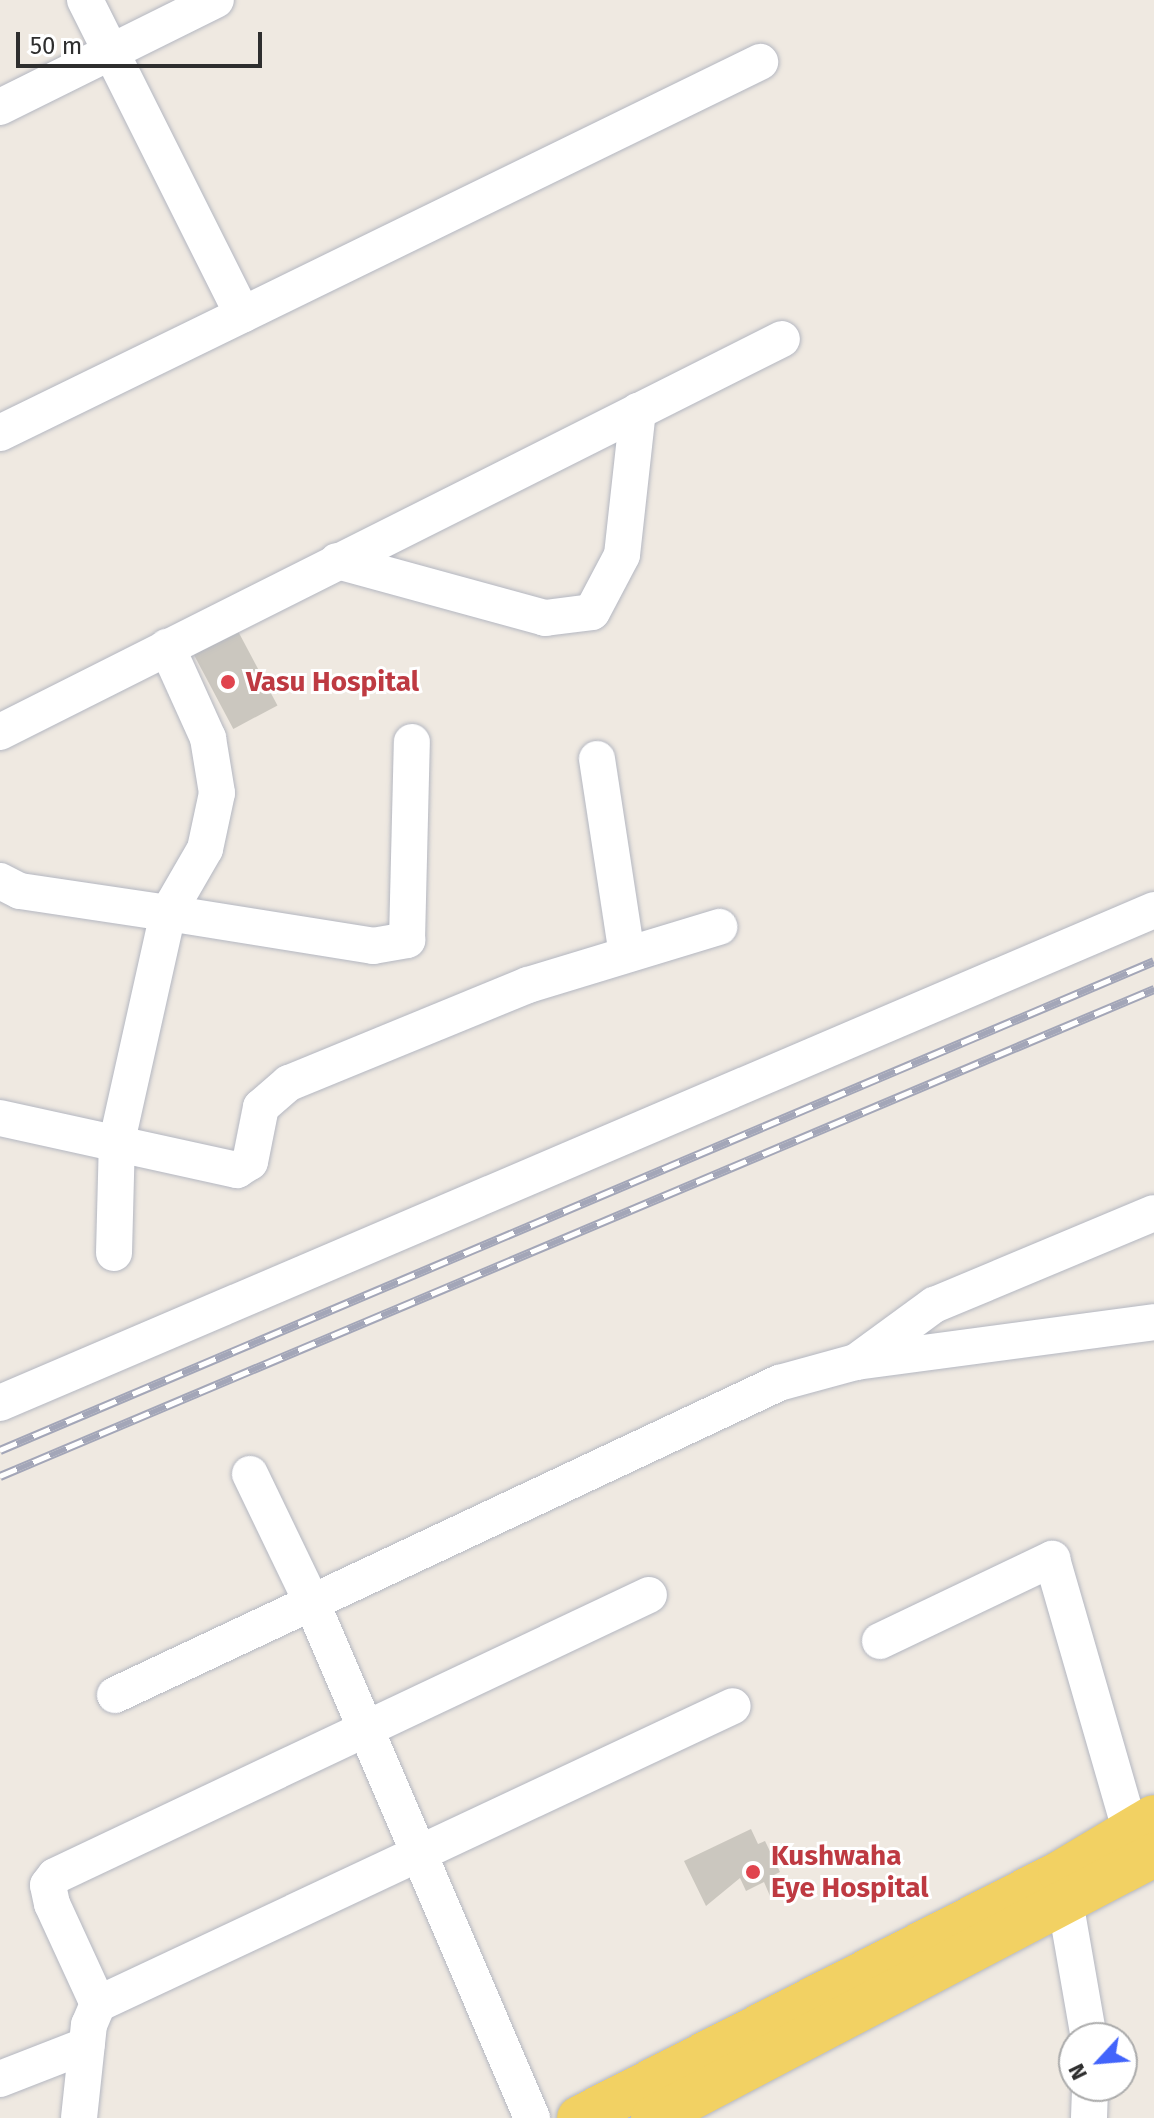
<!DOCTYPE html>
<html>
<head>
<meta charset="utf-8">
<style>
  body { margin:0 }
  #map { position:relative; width:1154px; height:2118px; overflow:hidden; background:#efe9e1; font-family:"Fira Sans",sans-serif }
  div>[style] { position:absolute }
  .building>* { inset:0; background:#cbc7bf; transform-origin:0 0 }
  .roads { filter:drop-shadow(0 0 2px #b4b7c1) drop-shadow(0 0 2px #b4b7c1) }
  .minor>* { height:36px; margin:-18px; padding:0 18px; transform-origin:18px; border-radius:18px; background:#fff }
  .major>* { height:44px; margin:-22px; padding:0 22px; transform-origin:22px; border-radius:22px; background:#f2d163 }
  .rail>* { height:9px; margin-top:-4.5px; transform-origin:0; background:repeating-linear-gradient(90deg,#fff 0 18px,#a3a6b8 0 36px); box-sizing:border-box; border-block:2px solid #a3a6b8 }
  .dots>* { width:22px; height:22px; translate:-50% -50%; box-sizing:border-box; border:4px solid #fff; border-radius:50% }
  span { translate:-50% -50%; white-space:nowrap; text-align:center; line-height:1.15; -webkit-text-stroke:6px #fff; paint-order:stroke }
  .health-label { font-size:28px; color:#be3a42; font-weight:700 }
  .left { translate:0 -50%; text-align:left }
  .north { position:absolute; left:1058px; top:2022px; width:80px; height:80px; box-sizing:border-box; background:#fff; border:2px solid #ababab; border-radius:50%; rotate:244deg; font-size:22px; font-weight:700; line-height:32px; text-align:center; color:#2e2e2e }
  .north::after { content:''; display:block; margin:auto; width:28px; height:36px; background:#4264fb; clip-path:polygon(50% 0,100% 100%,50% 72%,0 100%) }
  .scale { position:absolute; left:16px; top:32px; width:246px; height:36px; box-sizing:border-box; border:4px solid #2e2e2e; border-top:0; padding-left:10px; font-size:24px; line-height:28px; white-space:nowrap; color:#2e2e2e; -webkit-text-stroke:6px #fff; paint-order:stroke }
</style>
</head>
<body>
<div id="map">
  <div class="building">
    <i style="left:231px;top:618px;width:99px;height:50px;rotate:62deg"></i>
    <i style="clip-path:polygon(751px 1829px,758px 1844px,765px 1841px,780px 1872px,770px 1877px,777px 1893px,770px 1896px,764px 1882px,746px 1891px,740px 1878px,706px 1906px,684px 1861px)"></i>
  </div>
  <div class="roads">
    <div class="minor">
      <i style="left:85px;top:0;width:352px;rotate:63.4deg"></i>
      <i style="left:0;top:107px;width:241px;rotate:-26.4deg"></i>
      <i style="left:0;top:433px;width:846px;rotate:-26.02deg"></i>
      <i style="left:337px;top:561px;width:216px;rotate:15.3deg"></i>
      <i style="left:545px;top:618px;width:47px;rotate:-7.3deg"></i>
      <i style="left:592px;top:612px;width:64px;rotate:-62.2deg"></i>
      <i style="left:622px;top:555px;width:145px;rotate:-83.7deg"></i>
      <i style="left:0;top:732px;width:875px;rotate:-26.68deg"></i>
      <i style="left:597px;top:759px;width:197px;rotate:81.3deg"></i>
      <i style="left:0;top:881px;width:22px;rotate:27deg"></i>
      <i style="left:20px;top:891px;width:150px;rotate:8.5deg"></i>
      <i style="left:168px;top:913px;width:74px;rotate:-60deg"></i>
      <i style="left:205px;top:849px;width:57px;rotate:-77.9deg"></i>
      <i style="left:217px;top:793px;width:56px;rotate:-99.3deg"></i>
      <i style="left:208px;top:738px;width:100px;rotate:-114.3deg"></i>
      <i style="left:0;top:1118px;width:243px;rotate:12.4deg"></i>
      <i style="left:237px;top:1170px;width:15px;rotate:-32deg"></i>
      <i style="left:250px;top:1162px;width:56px;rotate:-78.7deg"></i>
      <i style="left:261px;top:1107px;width:37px;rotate:-41deg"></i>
      <i style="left:289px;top:1083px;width:258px;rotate:-22.3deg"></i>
      <i style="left:528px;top:985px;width:200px;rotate:-16.9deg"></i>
      <i style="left:114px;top:1253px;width:112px;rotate:-88.5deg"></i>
      <i style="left:117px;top:1141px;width:234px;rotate:-77.4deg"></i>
      <i style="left:168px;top:913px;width:208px;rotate:9.1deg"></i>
      <i style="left:373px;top:946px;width:35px;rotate:-10deg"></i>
      <i style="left:407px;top:940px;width:198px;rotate:-88.6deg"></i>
      <i style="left:856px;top:1362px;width:97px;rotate:-36.2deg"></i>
      <i style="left:934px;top:1305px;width:238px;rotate:-22.7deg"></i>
      <i style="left:0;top:1403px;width:1255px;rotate:-23.13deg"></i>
      <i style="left:250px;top:1474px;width:141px;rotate:64.3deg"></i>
      <i style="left:311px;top:1601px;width:562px;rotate:66.85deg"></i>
      <i style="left:880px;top:1641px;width:191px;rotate:-25.5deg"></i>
      <i style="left:1052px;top:1559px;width:310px;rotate:73.9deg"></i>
      <i style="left:115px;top:1695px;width:734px;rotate:-25.17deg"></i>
      <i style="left:779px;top:1383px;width:80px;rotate:-15.3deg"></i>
      <i style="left:856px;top:1362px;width:301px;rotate:-7.6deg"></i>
      <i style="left:1061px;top:1878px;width:162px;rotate:80.1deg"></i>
      <i style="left:98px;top:2004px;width:110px;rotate:-114.7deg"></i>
      <i style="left:52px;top:1904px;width:19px;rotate:-102deg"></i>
      <i style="left:48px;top:1885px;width:11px;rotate:-52deg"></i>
      <i style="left:55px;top:1876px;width:657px;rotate:-25.32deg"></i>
      <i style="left:0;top:2079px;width:93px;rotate:-21.3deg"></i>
      <i style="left:79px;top:2118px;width:94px;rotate:-83.9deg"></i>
      <i style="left:89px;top:2025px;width:23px;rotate:-67deg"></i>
      <i style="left:98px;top:2004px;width:701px;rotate:-25.14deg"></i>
      <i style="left:1089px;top:2118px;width:32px;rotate:-88deg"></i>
    </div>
    <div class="major">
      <i style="left:579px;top:2118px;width:540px;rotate:-26.99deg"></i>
      <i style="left:1060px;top:1873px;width:109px;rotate:-30.8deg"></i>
      <i style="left:653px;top:2118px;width:566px;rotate:-27.7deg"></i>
    </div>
  </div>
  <div class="rail">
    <i style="left:0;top:1450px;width:1253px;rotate:-22.96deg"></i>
    <i style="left:0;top:1476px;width:1253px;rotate:-22.88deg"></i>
  </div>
  <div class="dots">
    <i style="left:228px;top:682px;background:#e0444e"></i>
    <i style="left:753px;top:1872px;background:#e0444e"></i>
  </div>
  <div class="health-label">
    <span class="left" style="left:246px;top:682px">Vasu Hospital</span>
    <span class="left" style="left:771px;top:1872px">Kushwaha<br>Eye Hospital</span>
  </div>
  <div class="north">N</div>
  <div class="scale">50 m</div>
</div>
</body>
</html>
